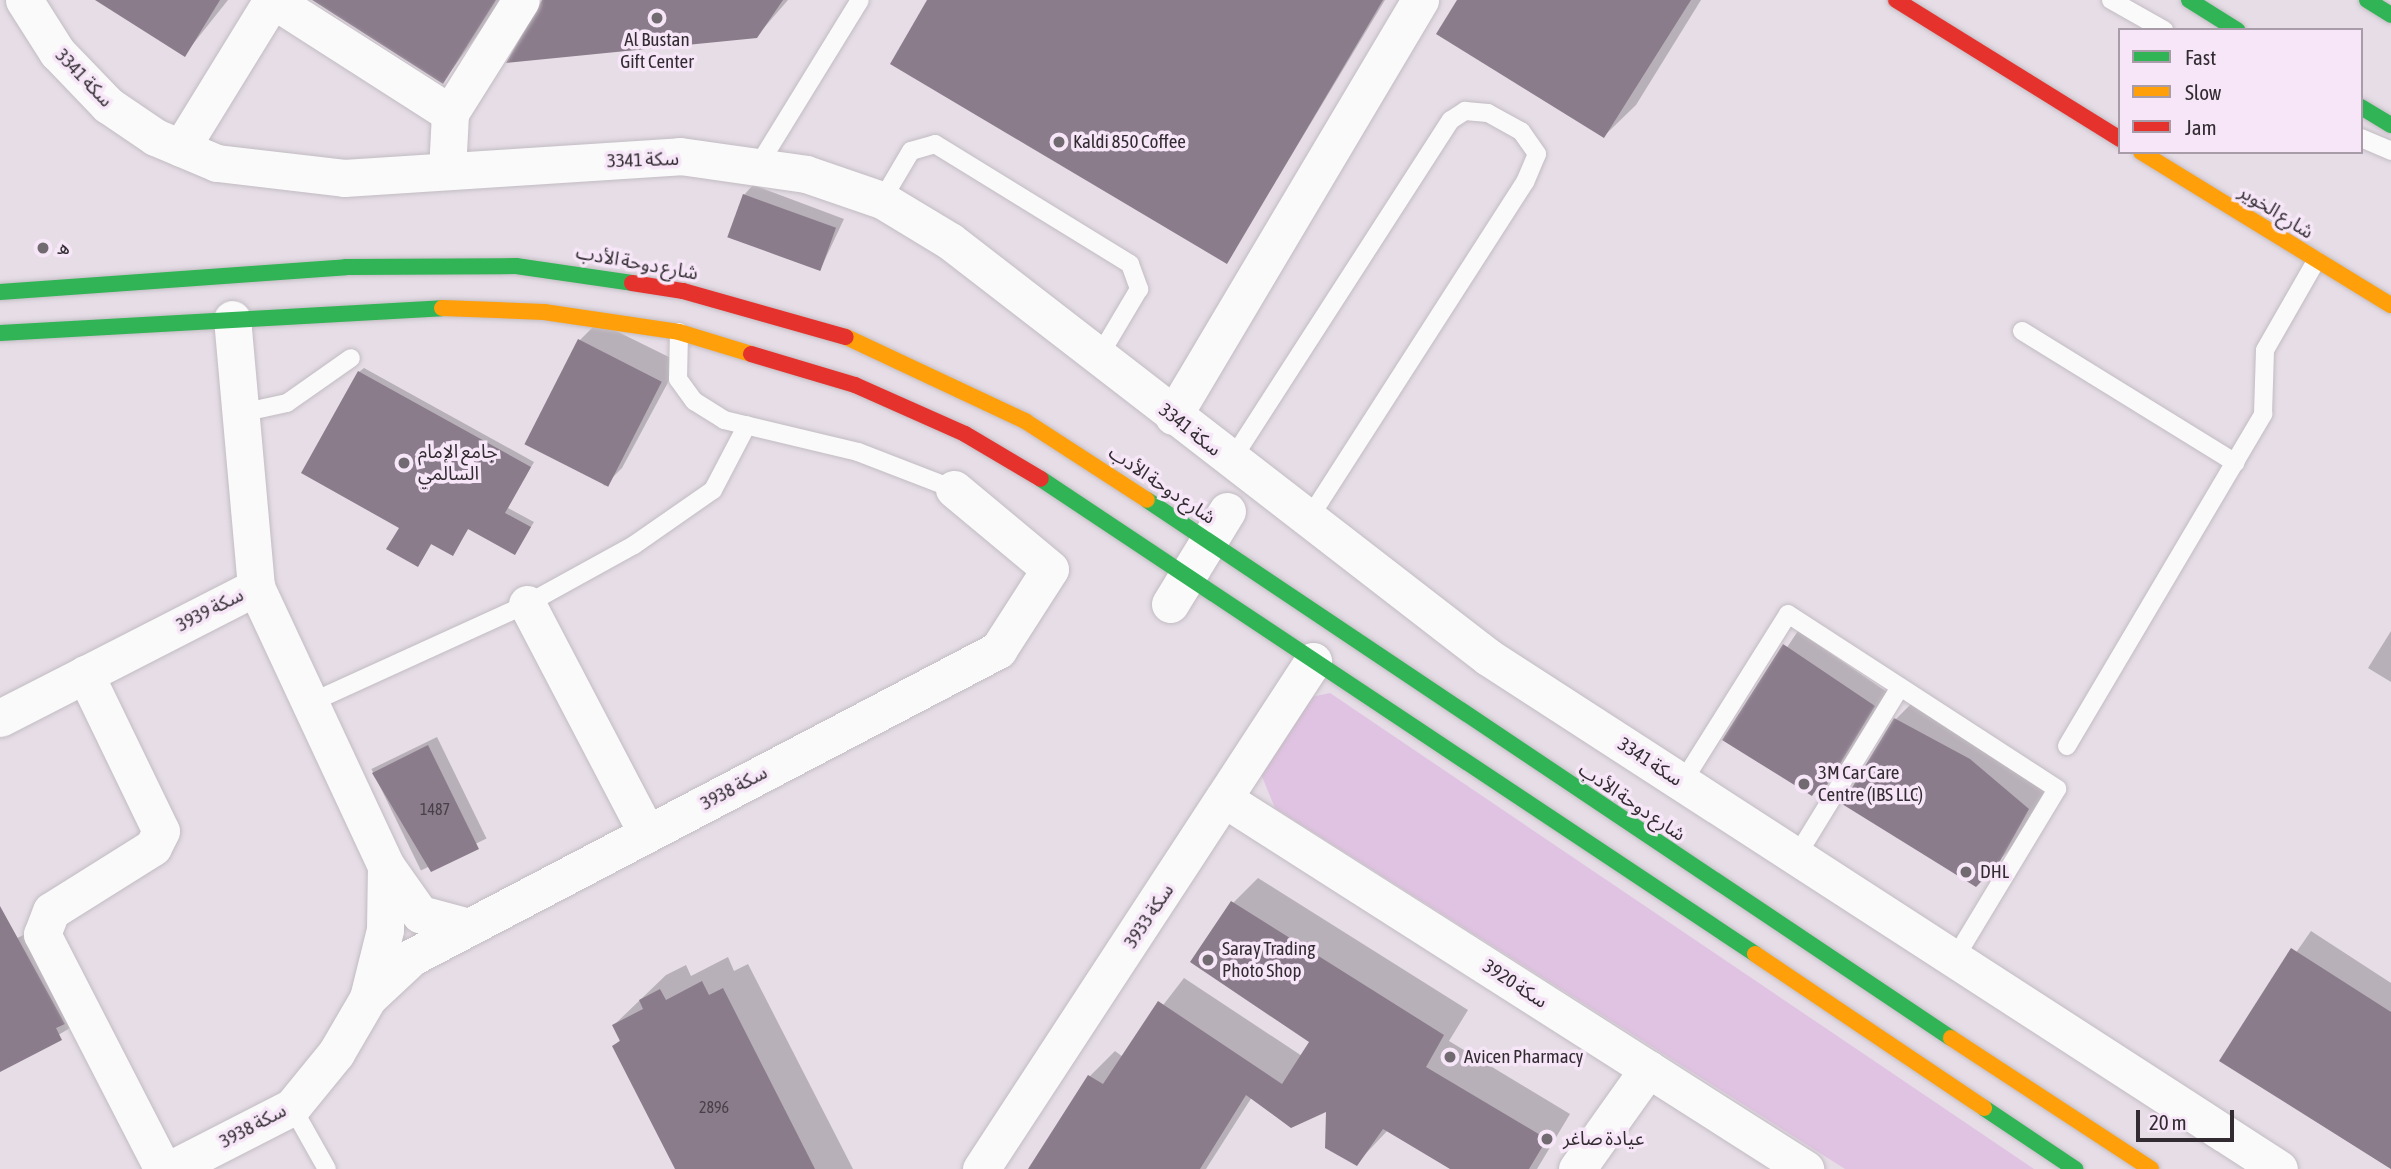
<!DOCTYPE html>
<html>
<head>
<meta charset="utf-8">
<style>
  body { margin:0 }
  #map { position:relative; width:2391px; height:1169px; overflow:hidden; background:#e6dde6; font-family:"Asap Condensed","Noto Sans Arabic",sans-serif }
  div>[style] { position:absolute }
  .green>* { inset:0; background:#e0c3e2 }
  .shadow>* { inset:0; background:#0003; transform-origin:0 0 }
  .building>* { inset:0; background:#8b7c8c; transform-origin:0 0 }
  .roads { filter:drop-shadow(0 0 2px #c2bcc2) drop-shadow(0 0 2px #c2bcc2) }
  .lane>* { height:18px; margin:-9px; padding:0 9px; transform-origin:9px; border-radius:9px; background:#fbfafb }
  .street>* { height:37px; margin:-18.5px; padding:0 18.5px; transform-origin:18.5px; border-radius:18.5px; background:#fbfafb }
  .fast>* { height:16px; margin:-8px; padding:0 8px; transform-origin:8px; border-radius:8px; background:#30b455 }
  .slow>* { height:16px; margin:-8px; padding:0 8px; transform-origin:8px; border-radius:8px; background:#ff9f0a }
  .jam>* { height:16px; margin:-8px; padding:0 8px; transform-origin:8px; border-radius:8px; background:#e5322d }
  .dots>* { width:19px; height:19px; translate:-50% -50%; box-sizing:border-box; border:4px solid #f6e6f7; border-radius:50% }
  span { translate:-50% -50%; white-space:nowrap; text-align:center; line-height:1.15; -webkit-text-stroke:7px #f6e6f7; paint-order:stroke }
  .number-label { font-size:16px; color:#484048 }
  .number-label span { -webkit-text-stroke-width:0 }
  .poi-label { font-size:19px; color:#322c32 }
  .left { translate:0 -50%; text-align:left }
  .street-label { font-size:19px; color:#322c32 }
  .legend { position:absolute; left:2118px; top:28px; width:245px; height:126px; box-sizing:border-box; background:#f6e6f7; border:2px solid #a89ca8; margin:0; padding:9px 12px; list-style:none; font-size:21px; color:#322c32 }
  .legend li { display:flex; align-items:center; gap:14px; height:35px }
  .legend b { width:35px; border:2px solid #a89ca8 }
  .scale { position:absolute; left:2136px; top:1110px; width:98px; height:32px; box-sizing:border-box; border:4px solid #322c32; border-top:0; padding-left:9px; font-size:21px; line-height:24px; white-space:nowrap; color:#322c32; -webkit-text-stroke:5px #f6e6f7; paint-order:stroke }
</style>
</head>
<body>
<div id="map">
  <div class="green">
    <i style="clip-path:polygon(1330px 693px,2034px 1169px,1845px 1169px,1275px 808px,1261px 774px,1311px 697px)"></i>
  </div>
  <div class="shadow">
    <i style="clip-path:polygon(115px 0,228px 0,185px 54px)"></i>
    <i style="clip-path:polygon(315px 0,503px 0,443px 82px)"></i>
    <i style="clip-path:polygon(543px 0,788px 0,756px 37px)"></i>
    <i style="clip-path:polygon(930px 0,1385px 0,1227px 262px)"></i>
    <i style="clip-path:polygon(1459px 0,1701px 0,1636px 105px,1604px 136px)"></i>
    <i style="clip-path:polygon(753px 185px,844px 219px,820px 270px,744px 195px)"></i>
    <i style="clip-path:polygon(598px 322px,679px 362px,622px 468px,604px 486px,580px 340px)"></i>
    <i style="clip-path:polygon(364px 368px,534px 462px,508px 508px,534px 522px,515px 553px,469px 528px,452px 554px,432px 543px,422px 560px,401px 527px,359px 372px)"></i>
    <i style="clip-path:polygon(1798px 631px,1887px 692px,1836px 776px,1812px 794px,1725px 740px)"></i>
    <i style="clip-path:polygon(2391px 631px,2391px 682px,2368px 668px)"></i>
    <i style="clip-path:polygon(1914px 701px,2046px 790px,2016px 843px,1994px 866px,1896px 719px)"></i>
    <i style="left:437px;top:737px;width:113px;height:73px;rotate:64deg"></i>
    <i style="clip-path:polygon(1258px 878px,1468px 1010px,1449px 1041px,1570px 1114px,1537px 1169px,1453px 1169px,1388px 1130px,1356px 1164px,1327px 1109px,1252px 1097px,1206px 1169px,1030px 1169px,1090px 1076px,1115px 1051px,1123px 1057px,1184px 978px,1302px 1056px,1311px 1041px,1233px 903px)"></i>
    <i style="clip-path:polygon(2311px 931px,2391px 983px,2391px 1169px,2221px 1061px)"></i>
    <i style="clip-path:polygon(30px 932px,75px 1025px,0 1070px,0 946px)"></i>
    <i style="clip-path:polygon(728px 957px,734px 971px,748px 964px,853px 1169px,677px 1169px,614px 1046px,621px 1039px,614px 1025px,666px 975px,686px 965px,691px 976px)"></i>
  </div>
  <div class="building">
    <i style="clip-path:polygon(95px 0,220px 0,185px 57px)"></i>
    <i style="clip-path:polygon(312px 0,496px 0,443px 84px)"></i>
    <i style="clip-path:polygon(542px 0,783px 0,757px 38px,506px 63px)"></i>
    <i style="clip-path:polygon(927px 0,1383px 0,1227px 264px,890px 64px)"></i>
    <i style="clip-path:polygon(1457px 0,1691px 0,1604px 138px,1436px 34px)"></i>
    <i style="left:743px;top:194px;width:99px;height:46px;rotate:20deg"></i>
    <i style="left:578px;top:339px;width:94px;height:118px;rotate:27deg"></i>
    <i style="clip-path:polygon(358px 371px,531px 467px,505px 513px,531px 527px,515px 555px,468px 529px,453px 556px,431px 544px,418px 567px,386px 549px,399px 528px,301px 473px)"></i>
    <i style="clip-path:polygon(1783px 644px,1875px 706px,1823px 792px,1817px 788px,1812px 796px,1722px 740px)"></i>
    <i style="clip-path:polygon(1894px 718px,1970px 759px,2029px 809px,1999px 863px,1976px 887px,1842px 804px)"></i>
    <i style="clip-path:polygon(428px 745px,479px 849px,431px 872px,372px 773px)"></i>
    <i style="clip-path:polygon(1231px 901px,1444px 1035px,1426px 1067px,1547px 1139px,1529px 1169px,1450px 1169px,1383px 1129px,1357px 1166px,1325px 1148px,1326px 1112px,1291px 1128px,1246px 1095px,1200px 1169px,1028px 1169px,1088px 1075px,1103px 1084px,1158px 1001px,1282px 1084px,1309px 1042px,1190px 962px)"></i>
    <i style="clip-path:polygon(0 906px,65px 1024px,56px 1028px,62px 1040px,0 1072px)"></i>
    <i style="clip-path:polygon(2291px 948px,2391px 1012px,2391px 1169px,2219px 1061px)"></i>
    <i style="clip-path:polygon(702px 981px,709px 995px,723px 988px,815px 1169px,675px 1169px,612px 1046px,620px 1041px,612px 1025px,643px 1009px,639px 1000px,660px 989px,666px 1000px)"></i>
  </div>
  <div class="roads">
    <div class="lane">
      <i style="left:2111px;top:0;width:61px;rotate:29.5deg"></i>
      <i style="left:2361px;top:138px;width:33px;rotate:23deg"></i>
      <i style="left:756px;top:169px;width:198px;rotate:-58.4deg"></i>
      <i style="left:882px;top:200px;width:57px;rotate:-59.4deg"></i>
      <i style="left:911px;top:151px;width:25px;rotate:-16deg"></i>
      <i style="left:935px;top:144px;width:229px;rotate:31.6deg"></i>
      <i style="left:1130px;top:264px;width:27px;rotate:70deg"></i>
      <i style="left:1139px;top:289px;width:80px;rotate:120.7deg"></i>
      <i style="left:2022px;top:331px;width:251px;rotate:31.7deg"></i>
      <i style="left:679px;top:332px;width:47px;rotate:91.2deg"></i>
      <i style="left:678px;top:379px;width:27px;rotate:54deg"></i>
      <i style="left:694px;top:401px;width:36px;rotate:32deg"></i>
      <i style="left:724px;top:420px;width:138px;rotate:13.4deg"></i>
      <i style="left:858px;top:452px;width:103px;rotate:21.1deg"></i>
      <i style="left:241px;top:413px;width:47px;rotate:-12.3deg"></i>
      <i style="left:287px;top:403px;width:78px;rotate:-35.1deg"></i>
      <i style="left:1231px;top:461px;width:406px;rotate:-57.2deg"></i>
      <i style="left:1451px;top:120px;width:17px;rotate:-33deg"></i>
      <i style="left:1465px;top:111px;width:23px;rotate:5deg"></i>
      <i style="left:1488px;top:113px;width:38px;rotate:29deg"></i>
      <i style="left:1521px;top:131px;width:28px;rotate:55deg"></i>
      <i style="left:1537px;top:154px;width:30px;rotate:113deg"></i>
      <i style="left:1525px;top:182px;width:403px;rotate:122.7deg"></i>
      <i style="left:310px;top:703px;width:239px;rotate:-24.5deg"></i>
      <i style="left:527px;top:604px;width:122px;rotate:-28.9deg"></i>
      <i style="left:634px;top:545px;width:96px;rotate:-34.8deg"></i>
      <i style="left:713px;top:490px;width:73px;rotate:-62.4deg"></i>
      <i style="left:2067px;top:746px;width:386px;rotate:-59.4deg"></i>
      <i style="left:2263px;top:414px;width:64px;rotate:-88.2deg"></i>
      <i style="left:2265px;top:350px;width:103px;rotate:-60.2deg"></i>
      <i style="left:1682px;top:783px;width:199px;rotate:-57.9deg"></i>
      <i style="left:1788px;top:614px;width:321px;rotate:33deg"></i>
      <i style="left:2057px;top:789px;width:200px;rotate:121.1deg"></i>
      <i style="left:1796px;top:857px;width:199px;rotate:-58.5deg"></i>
      <i style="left:292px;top:1107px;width:71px;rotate:60.6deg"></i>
    </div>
    <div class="street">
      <i style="left:24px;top:0;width:62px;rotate:57.6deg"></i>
      <i style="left:57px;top:52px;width:74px;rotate:46.1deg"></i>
      <i style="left:108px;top:105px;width:57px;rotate:34.2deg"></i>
      <i style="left:155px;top:137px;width:67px;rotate:22.8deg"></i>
      <i style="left:217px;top:163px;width:128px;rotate:6.7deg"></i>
      <i style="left:344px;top:178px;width:337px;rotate:-3.7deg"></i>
      <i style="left:680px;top:156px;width:127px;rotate:8.1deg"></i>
      <i style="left:806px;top:174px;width:80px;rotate:18.9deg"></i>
      <i style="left:882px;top:200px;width:79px;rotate:31.1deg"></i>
      <i style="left:950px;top:241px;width:680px;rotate:37.71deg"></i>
      <i style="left:1488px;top:657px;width:942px;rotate:32.91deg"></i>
      <i style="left:273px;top:0;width:210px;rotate:32.6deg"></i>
      <i style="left:181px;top:148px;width:174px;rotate:-58.4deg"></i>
      <i style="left:447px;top:171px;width:58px;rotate:-87deg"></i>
      <i style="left:450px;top:113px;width:133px;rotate:-57.9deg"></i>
      <i style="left:1173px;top:416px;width:484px;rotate:-59.3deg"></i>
      <i style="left:527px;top:604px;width:259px;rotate:62.4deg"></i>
      <i style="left:1170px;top:604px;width:109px;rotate:-58.5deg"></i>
      <i style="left:85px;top:674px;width:174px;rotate:64.2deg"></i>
      <i style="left:161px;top:831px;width:18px;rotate:117deg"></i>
      <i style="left:153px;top:847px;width:120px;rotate:147.9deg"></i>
      <i style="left:51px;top:911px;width:25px;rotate:111deg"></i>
      <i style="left:42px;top:934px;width:264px;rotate:62.8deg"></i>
      <i style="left:0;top:718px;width:288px;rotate:-27.1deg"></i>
      <i style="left:1226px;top:800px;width:687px;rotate:32.51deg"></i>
      <i style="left:386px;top:866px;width:59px;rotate:54.7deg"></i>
      <i style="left:420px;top:914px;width:51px;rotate:14.9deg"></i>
      <i style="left:368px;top:998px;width:60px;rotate:-43deg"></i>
      <i style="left:412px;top:957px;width:662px;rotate:-27.65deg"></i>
      <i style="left:998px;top:650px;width:96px;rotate:-57.3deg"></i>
      <i style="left:1050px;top:569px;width:125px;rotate:-140.2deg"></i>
      <i style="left:171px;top:1169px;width:136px;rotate:-27.1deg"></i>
      <i style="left:292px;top:1107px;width:70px;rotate:-50.8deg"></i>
      <i style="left:336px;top:1053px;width:64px;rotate:-59.8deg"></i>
      <i style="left:368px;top:998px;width:70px;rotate:-76deg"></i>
      <i style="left:385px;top:930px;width:64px;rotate:-89.1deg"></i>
      <i style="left:386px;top:866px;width:308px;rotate:-115deg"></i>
      <i style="left:256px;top:587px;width:269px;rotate:-95.1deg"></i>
      <i style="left:981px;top:1169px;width:607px;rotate:-56.83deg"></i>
      <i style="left:1577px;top:1169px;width:123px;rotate:-54.6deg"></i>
    </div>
    <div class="fast">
      <i style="left:2189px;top:0;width:57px;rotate:32deg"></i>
      <i style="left:2367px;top:0;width:28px;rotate:32deg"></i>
      <i style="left:2361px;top:107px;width:35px;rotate:31deg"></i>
      <i style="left:0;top:292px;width:347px;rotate:-4.1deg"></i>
      <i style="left:346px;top:267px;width:170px;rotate:-0.3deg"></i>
      <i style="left:516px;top:266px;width:117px;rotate:8.3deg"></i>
      <i style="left:0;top:333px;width:443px;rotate:-3.2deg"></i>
      <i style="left:1041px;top:479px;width:858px;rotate:33.63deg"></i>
      <i style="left:1147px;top:500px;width:967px;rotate:33.79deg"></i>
      <i style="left:1984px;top:1108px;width:110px;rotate:33.8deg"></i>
    </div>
    <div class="slow">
      <i style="left:2141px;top:152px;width:293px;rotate:31.5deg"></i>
      <i style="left:442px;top:308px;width:102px;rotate:2.2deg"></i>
      <i style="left:544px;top:312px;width:136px;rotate:8.4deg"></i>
      <i style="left:679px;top:332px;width:75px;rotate:17deg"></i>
      <i style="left:846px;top:337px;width:198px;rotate:25.1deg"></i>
      <i style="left:1025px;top:421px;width:145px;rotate:32.9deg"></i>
      <i style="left:1755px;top:954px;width:276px;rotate:33.9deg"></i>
      <i style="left:1951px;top:1038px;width:239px;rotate:33.2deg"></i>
    </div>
    <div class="jam">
      <i style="left:1896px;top:0;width:264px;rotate:31.8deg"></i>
      <i style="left:632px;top:283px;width:52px;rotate:8.9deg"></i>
      <i style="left:683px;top:291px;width:169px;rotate:15.8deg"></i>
      <i style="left:751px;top:354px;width:109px;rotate:16.6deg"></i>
      <i style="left:855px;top:385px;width:120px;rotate:24deg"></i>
      <i style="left:965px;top:434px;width:88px;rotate:30.6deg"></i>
    </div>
  </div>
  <div class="dots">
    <i style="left:657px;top:18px;background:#716a71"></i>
    <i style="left:1059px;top:142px;background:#716a71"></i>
    <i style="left:43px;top:248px;background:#716a71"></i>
    <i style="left:404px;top:463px;background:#716a71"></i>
    <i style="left:1804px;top:784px;background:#716a71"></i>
    <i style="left:1966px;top:872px;background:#716a71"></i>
    <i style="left:1208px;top:960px;background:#716a71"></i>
    <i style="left:1450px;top:1057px;background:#716a71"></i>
    <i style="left:1547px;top:1139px;background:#716a71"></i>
  </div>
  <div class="number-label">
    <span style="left:435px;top:809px">1487</span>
    <span style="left:714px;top:1107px">2896</span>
  </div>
  <div class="poi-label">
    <span style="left:657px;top:51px">Al Bustan<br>Gift Center</span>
    <span class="left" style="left:1073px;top:142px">Kaldi 850 Coffee</span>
    <span class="left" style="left:57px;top:248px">ه</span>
    <span class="left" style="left:418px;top:463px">جامع الإمام<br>السالمي</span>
    <span class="left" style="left:1818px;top:784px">3M Car Care<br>Centre (IBS LLC)</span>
    <span class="left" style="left:1980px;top:872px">DHL</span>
    <span class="left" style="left:1222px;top:960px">Saray Trading<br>Photo Shop</span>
    <span class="left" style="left:1464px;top:1057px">Avicen Pharmacy</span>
    <span class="left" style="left:1563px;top:1139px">عيادة صاغر</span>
  </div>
  <div class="street-label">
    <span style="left:84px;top:78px;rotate:46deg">سكة 3341</span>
    <span style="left:643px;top:160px;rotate:-2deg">سكة 3341</span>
    <span style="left:2276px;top:212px;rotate:32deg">شارع الخوير</span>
    <span style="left:637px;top:263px;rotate:10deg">شارع دوحة الأدب</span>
    <span style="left:1190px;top:430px;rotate:38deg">سكة 3341</span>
    <span style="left:1162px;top:485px;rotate:34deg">شارع دوحة الأدب</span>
    <span style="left:210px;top:610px;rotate:-27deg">سكة 3939</span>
    <span style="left:1650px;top:762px;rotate:33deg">سكة 3341</span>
    <span style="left:734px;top:788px;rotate:-28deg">سكة 3938</span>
    <span style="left:1632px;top:802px;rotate:34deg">شارع دوحة الأدب</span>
    <span style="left:1149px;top:916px;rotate:-56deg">سكة 3933</span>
    <span style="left:1515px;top:984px;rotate:33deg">سكة 3920</span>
    <span style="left:253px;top:1126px;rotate:-28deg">سكة 3938</span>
  </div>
  <ul class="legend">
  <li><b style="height:9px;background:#30b455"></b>Fast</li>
  <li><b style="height:9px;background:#ff9f0a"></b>Slow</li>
  <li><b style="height:9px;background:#e5322d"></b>Jam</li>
  </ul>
  <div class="scale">20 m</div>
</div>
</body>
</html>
